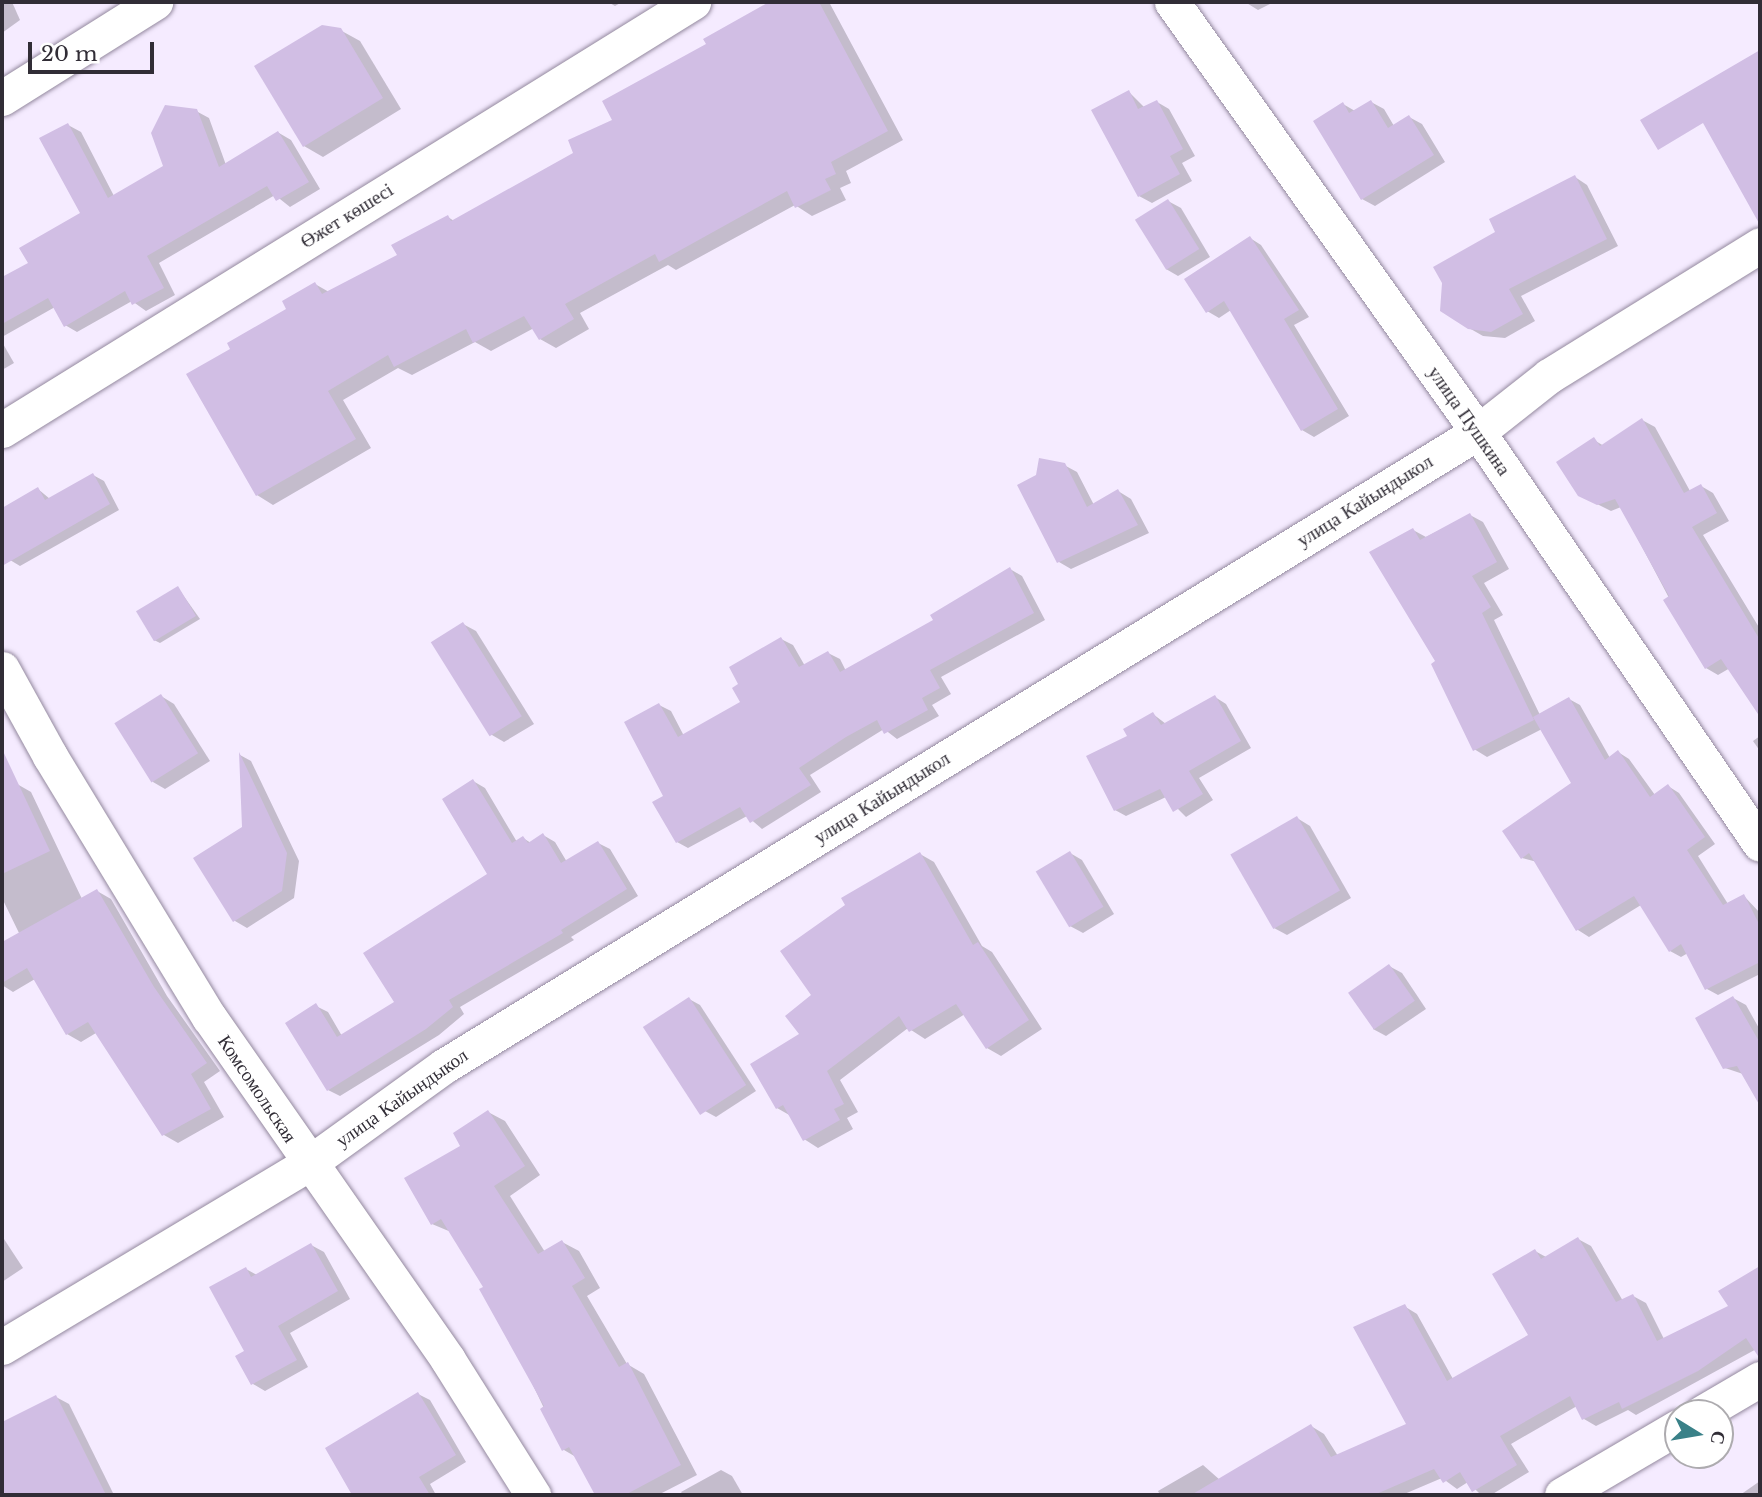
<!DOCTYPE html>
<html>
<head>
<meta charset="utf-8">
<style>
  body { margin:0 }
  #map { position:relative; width:1762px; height:1497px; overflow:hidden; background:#f5ebff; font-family:"Libre Baskerville",serif }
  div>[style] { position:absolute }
  .shadow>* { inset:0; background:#0003 }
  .building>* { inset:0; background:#d1bee4; transform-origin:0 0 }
  .roads { filter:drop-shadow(0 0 2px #94899f) drop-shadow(0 0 2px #94899f) }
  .street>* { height:35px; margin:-17.5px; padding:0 17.5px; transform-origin:17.5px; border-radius:17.5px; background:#fff }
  span { translate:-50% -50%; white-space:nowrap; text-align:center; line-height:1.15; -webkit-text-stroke:7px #fff; paint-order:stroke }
  .street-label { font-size:19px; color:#312d36 }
  .frame { position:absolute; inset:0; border:4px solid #312d36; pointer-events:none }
  .north { position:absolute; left:1664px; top:1399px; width:70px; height:70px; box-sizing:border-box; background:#fff; border:2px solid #adabaf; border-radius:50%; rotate:101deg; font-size:19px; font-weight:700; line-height:28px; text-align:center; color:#312d36 }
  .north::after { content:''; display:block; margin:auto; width:24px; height:32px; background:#3a8188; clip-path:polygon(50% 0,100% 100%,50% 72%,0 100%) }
  .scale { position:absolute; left:28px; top:42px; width:126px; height:32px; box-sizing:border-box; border:4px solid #312d36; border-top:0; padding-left:9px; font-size:21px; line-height:24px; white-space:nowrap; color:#312d36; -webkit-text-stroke:5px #fff; paint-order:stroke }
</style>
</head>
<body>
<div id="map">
  <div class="shadow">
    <i style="clip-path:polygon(2px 2px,12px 2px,20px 20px,2px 33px)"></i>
    <i style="clip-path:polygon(608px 2px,622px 2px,615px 6px)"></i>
    <i style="clip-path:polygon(778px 2px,829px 2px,903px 140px,846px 171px,851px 183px,840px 188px,846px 200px,812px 216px,795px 205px,676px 270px,668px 265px,580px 313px,589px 329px,556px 348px,540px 339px,534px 328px,491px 351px,475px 342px,412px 375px,398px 368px,343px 400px,371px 448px,273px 505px,257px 495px,233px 349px,289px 310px,315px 284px,329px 292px,399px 255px,448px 217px,454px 221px,576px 153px,709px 45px,706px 39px)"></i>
    <i style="clip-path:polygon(1245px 2px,1274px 2px,1258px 10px)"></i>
    <i style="clip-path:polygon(340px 30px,360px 41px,401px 109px,323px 157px,304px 146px)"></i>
    <i style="clip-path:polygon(1129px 92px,1145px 108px,1157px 102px,1169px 109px,1195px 156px,1182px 163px,1192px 181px,1152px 203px,1139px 196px)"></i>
    <i style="clip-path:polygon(1371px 102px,1384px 109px,1394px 126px,1409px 117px,1422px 124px,1445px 162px,1375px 206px,1362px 199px,1343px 104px,1355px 111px)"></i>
    <i style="clip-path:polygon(196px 111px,209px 118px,226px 165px,279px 133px,291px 140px,320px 189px,290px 207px,275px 195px,159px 263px,175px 295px,146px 311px,132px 301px,77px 332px,65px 325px,55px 307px,2px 337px,2px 279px,30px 264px,82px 214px,68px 125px,81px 132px,114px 196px,165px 166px)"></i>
    <i style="clip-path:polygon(1575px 177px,1587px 185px,1618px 246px,1521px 296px,1535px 321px,1505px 338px,1483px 336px,1469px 328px)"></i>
    <i style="clip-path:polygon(1168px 201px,1181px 208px,1210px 257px,1178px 276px,1166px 269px)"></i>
    <i style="clip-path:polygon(1250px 238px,1261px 245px,1309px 317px,1294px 325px,1349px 416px,1314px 437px,1302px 430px,1231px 310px,1219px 318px,1207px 311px)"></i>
    <i style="clip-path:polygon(2px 342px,14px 363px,2px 370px)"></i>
    <i style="clip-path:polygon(1642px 420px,1655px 427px,1690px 491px,1701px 486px,1713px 493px,1729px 521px,1703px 535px,1760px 629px,1760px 714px,1730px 668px,1718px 675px,1706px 668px,1621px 507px,1611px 511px,1593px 502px,1594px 440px,1604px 446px)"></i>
    <i style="clip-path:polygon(1064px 465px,1077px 472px,1094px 505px,1118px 491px,1131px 499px,1149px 533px,1071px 569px,1059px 562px)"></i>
    <i style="clip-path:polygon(93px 475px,104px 481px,119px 510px,20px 566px,10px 560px,2px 546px,2px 510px,38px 489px,50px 499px)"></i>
    <i style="clip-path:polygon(1470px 515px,1483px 522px,1509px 569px,1484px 583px,1503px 615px,1494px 620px,1540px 715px,1569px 699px,1580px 705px,1610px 758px,1618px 752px,1629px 759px,1655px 795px,1668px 786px,1679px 793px,1715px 844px,1698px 856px,1728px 904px,1744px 896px,1760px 913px,1760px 974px,1718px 995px,1707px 989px,1688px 953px,1681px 957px,1670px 951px,1641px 905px,1589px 937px,1578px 930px,1537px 862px,1522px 858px,1573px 784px,1542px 729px,1487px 757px,1474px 749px,1438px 661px,1413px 530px,1426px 537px)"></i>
    <i style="clip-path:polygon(1010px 569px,1022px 576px,1045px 620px,941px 677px,951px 694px,932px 705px,939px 716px,897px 739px,884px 729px,810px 775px,821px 792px,762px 829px,747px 816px,688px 848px,677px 842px,665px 796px,659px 705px,671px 711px,684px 736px,742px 702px,740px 684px,781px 639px,793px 645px,805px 666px,828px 653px,840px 659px,846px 671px,936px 621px)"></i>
    <i style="clip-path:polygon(178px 588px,200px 619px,160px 643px,154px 640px)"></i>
    <i style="clip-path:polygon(463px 624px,476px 631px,534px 724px,504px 742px,492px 735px,433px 643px)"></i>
    <i style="clip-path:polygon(161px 696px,174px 704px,210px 761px,165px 789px,153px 782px)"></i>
    <i style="clip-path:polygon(1215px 697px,1226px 704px,1251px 748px,1199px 778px,1213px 800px,1186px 817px,1166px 797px,1126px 816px,1115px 810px,1153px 714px,1166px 724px)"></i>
    <i style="clip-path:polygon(1760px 736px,1760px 751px,1753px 741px)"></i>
    <i style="clip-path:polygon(240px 755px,251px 761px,299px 861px,294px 898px,247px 928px,235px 921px,195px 859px,244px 828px)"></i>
    <i style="clip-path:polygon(473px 781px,485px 788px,517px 842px,523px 838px,531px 843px,543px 835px,555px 842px,567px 862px,598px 843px,610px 849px,638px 896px,571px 937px,574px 940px,460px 1007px,464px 1014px,439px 1035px,340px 1096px,328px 1090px,316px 1006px,328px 1012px,342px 1036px,396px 1002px,489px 875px)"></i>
    <i style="clip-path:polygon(17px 784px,31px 792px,82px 899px,97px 891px,111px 899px,167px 996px,220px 1071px,204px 1082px,224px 1117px,178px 1143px,164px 1135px,96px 1033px,81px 1042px,67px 1034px,35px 979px,13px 992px,2px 985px,2px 944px,19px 933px,2px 898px,2px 792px)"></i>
    <i style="clip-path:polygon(1297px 818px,1310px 826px,1351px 898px,1287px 935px,1274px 928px)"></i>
    <i style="clip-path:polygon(1070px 853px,1082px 860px,1114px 914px,1083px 933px,1070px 926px)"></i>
    <i style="clip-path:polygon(920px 854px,934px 862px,982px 946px,992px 952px,1042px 1029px,1001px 1056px,987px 1048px,965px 1014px,925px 1039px,908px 1028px,840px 1080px,858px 1112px,847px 1118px,853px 1129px,818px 1148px,804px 1139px,791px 1116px,777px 1108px,814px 995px)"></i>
    <i style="clip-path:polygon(1389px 966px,1402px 973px,1426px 1009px,1386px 1036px,1373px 1029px)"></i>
    <i style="clip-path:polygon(1733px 998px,1746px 1005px,1760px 1030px,1760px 1101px,1743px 1074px,1725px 1068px)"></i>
    <i style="clip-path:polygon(689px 999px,700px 1005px,756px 1091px,716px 1117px,705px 1111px)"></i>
    <i style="clip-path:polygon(488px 1112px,505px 1121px,540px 1175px,510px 1196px,545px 1252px,562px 1242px,579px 1251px,600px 1288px,587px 1296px,627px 1364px,644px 1374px,697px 1475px,658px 1495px,597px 1495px,576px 1457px,564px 1450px,486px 1287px,451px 1232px,432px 1224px,463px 1146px)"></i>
    <i style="clip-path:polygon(2px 1236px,23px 1268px,2px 1282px)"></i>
    <i style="clip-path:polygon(1578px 1239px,1591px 1246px,1623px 1301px,1633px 1296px,1646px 1303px,1664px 1339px,1730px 1307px,1721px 1291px,1760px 1268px,1760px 1347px,1636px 1415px,1628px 1410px,1596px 1426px,1584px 1419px,1577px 1406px,1511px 1444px,1529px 1472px,1491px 1495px,1481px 1495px,1468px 1482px,1457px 1489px,1442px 1478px,1402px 1495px,1160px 1495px,1158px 1491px,1203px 1465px,1220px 1480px,1311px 1426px,1324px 1434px,1338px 1456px,1409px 1425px,1404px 1306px,1417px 1314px,1453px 1379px,1530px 1336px,1535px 1251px,1546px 1257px)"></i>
    <i style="clip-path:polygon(311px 1245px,324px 1252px,350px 1299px,290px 1333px,308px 1367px,265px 1391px,253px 1384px,247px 1352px,246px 1269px,257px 1275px)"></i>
    <i style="clip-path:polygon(418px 1394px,430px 1400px,466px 1462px,430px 1484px,436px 1495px,373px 1495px,367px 1484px)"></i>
    <i style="clip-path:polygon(56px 1397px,69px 1404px,114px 1495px,2px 1495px,2px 1424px)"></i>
    <i style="clip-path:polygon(721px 1470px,732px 1476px,743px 1495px,683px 1495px,681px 1492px)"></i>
    <i style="clip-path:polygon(1760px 1481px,1760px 1495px,1740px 1495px)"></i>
  </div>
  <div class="building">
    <i style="clip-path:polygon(769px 2px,819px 2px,888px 131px,831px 162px,836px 174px,825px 179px,831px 190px,795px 208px,787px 191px,659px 262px,655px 254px,565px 304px,574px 319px,539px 340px,524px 316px,473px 343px,466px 329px,394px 367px,388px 355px,328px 391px,356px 439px,256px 496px,186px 374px,230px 349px,227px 343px,286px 309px,282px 301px,315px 282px,322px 294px,397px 255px,391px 245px,448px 215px,451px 221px,573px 153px,568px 140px,612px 120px,602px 101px,706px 44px,703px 39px)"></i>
    <i style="clip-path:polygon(322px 25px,341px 28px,383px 98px,303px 147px,254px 66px)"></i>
    <i style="clip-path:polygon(1760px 50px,1760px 225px,1703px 123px,1658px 150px,1640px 120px)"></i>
    <i style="clip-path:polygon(1129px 90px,1138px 109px,1157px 100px,1183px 149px,1170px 156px,1180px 174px,1138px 197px,1091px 110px)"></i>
    <i style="clip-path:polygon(1371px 100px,1388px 128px,1409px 115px,1434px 155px,1361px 200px,1313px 121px,1343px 102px,1349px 113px)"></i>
    <i style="clip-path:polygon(165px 105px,197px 109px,219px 167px,278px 131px,309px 182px,276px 201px,267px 186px,147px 256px,164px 288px,132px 305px,125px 291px,64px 327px,48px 298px,2px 324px,2px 277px,28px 263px,19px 248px,80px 213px,39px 138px,68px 123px,108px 198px,163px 166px,151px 133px)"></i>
    <i style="clip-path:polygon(1575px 175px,1607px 239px,1509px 289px,1523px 314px,1491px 332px,1468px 329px,1440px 311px,1442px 283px,1433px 267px,1495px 232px,1489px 219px)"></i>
    <i style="left:1168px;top:199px;width:59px;height:39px;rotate:58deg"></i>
    <i style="clip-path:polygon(1250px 236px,1299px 310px,1284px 319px,1338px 409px,1301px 431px,1224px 301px,1206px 313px,1184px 279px)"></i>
    <i style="clip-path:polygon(1642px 418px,1684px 493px,1701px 484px,1717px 513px,1692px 527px,1760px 640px,1760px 717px,1721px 659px,1705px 669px,1663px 600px,1669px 596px,1615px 499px,1597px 505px,1578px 496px,1556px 462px,1594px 437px,1600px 446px)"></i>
    <i style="clip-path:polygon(1039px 458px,1065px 463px,1087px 507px,1118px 489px,1138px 525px,1057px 563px,1017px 485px,1036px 475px)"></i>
    <i style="clip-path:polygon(93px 473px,110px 504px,2px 566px,2px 508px,38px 487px,45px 500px)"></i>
    <i style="clip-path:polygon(1470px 513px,1497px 562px,1472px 576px,1491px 607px,1482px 613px,1534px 720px,1473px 751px,1431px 664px,1435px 661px,1369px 552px,1413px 528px,1420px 540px)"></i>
    <i style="clip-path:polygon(1010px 567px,1034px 613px,930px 670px,940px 688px,922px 698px,928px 710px,884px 734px,877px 720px,846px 737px,799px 768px,811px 785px,750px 823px,740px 807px,676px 843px,652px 802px,663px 796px,624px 722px,659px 703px,678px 737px,740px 702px,732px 688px,738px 684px,729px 667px,781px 637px,799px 667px,828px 651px,840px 672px,933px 620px,930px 615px)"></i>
    <i style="left:178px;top:586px;width:35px;height:49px;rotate:59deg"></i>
    <i style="left:463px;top:622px;width:111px;height:38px;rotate:58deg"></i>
    <i style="left:161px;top:694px;width:70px;height:55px;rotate:58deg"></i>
    <i style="clip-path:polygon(1215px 695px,1241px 741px,1189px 771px,1203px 794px,1173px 812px,1160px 789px,1114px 811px,1086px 756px,1127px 736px,1123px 729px,1153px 712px,1161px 725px)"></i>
    <i style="clip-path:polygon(1569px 697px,1605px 760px,1618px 750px,1650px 797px,1668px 784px,1705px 837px,1687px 850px,1723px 905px,1744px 894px,1760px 926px,1760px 962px,1705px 990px,1681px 944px,1669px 952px,1634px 896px,1576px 931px,1529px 853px,1521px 859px,1502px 831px,1571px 783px,1533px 717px)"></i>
    <i style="clip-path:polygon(2px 749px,50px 851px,2px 874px)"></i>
    <i style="clip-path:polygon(239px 752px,287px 853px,282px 891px,233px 922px,193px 858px,242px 827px)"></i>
    <i style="clip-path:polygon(473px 779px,512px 843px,523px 836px,528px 843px,543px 833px,561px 863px,598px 841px,627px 889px,561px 930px,563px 933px,449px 1000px,453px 1007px,426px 1029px,327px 1091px,285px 1023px,316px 1003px,337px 1037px,394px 1002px,363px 953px,487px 874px,442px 799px)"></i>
    <i style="left:1297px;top:816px;width:86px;height:77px;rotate:60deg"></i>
    <i style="left:1070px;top:851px;width:65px;height:40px;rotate:59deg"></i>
    <i style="clip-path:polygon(920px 852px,973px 945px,978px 942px,1029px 1020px,986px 1049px,956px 1004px,909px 1032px,899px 1016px,827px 1071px,844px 1104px,834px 1109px,840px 1120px,803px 1141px,783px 1105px,776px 1109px,750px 1064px,799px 1034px,785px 1016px,811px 995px,780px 951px,845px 905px,841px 898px)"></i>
    <i style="clip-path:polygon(97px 889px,154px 987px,207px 1063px,191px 1074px,211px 1109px,162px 1136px,88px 1022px,66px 1035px,27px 968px,2px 983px,2px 942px)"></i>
    <i style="left:1389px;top:964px;width:45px;height:50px;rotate:55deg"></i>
    <i style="clip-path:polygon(1733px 996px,1760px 1043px,1760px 1106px,1737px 1066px,1723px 1069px,1695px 1018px)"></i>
    <i style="left:689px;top:997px;width:105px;height:55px;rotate:57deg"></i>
    <i style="clip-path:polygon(488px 1110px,525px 1166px,494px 1186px,538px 1254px,562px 1240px,585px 1278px,572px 1286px,619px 1367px,628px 1362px,681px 1465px,625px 1495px,595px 1495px,569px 1447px,562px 1451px,540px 1409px,544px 1406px,479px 1289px,483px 1287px,441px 1219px,431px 1225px,404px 1178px,460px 1146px,453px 1133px)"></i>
    <i style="clip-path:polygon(1578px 1237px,1616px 1302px,1633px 1294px,1657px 1341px,1728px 1306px,1718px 1291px,1760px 1266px,1760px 1359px,1746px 1338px,1698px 1371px,1622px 1409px,1619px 1402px,1582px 1420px,1570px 1396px,1500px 1436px,1517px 1465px,1472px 1492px,1460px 1472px,1443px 1483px,1434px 1469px,1374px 1495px,1191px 1495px,1311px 1424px,1331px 1457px,1406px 1424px,1353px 1327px,1405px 1304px,1447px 1381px,1528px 1335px,1492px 1274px,1535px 1249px,1541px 1259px)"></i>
    <i style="clip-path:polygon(311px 1243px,338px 1291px,278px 1326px,297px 1360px,251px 1385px,235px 1356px,244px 1351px,209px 1287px,246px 1267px,251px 1277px)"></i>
    <i style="clip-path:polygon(418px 1392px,456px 1455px,419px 1477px,430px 1495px,352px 1495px,325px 1448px)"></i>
    <i style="clip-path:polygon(56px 1395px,106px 1495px,2px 1495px,2px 1422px)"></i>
  </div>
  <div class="roads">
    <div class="street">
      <i style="left:1172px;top:2px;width:528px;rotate:54.56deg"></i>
      <i style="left:1478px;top:432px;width:499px;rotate:55.6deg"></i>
      <i style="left:2px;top:98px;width:181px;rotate:-32.1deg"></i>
      <i style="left:2px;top:430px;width:813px;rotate:-31.77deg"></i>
      <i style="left:2px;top:669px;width:99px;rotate:61.1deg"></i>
      <i style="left:50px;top:756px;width:306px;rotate:58.7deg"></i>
      <i style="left:209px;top:1017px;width:418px;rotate:55.1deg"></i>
      <i style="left:448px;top:1360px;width:160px;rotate:57.8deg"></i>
      <i style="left:2px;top:1347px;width:357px;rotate:-30.9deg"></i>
      <i style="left:308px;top:1164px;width:168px;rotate:-35.8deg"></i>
      <i style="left:444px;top:1066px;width:1213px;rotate:-31.51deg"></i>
      <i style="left:1478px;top:432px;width:90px;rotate:-38.3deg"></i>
      <i style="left:1549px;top:376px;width:248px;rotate:-31.8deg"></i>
      <i style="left:1702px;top:1413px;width:67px;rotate:-30.4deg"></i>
      <i style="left:1562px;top:1495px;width:134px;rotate:-30.4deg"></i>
    </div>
  </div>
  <div class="street-label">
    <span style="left:347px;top:216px;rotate:-32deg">Өжет көшесі</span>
    <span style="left:1469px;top:421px;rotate:55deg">улица Пушкина</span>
    <span style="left:1365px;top:501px;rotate:-32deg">улица Кайындыкол</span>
    <span style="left:882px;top:798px;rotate:-32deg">улица Кайындыкол</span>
    <span style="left:257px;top:1089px;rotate:56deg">Комсомольская</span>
    <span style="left:402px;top:1098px;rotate:-35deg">улица Кайындыкол</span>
  </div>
  <div class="frame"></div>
  <div class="north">С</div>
  <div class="scale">20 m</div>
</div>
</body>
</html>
